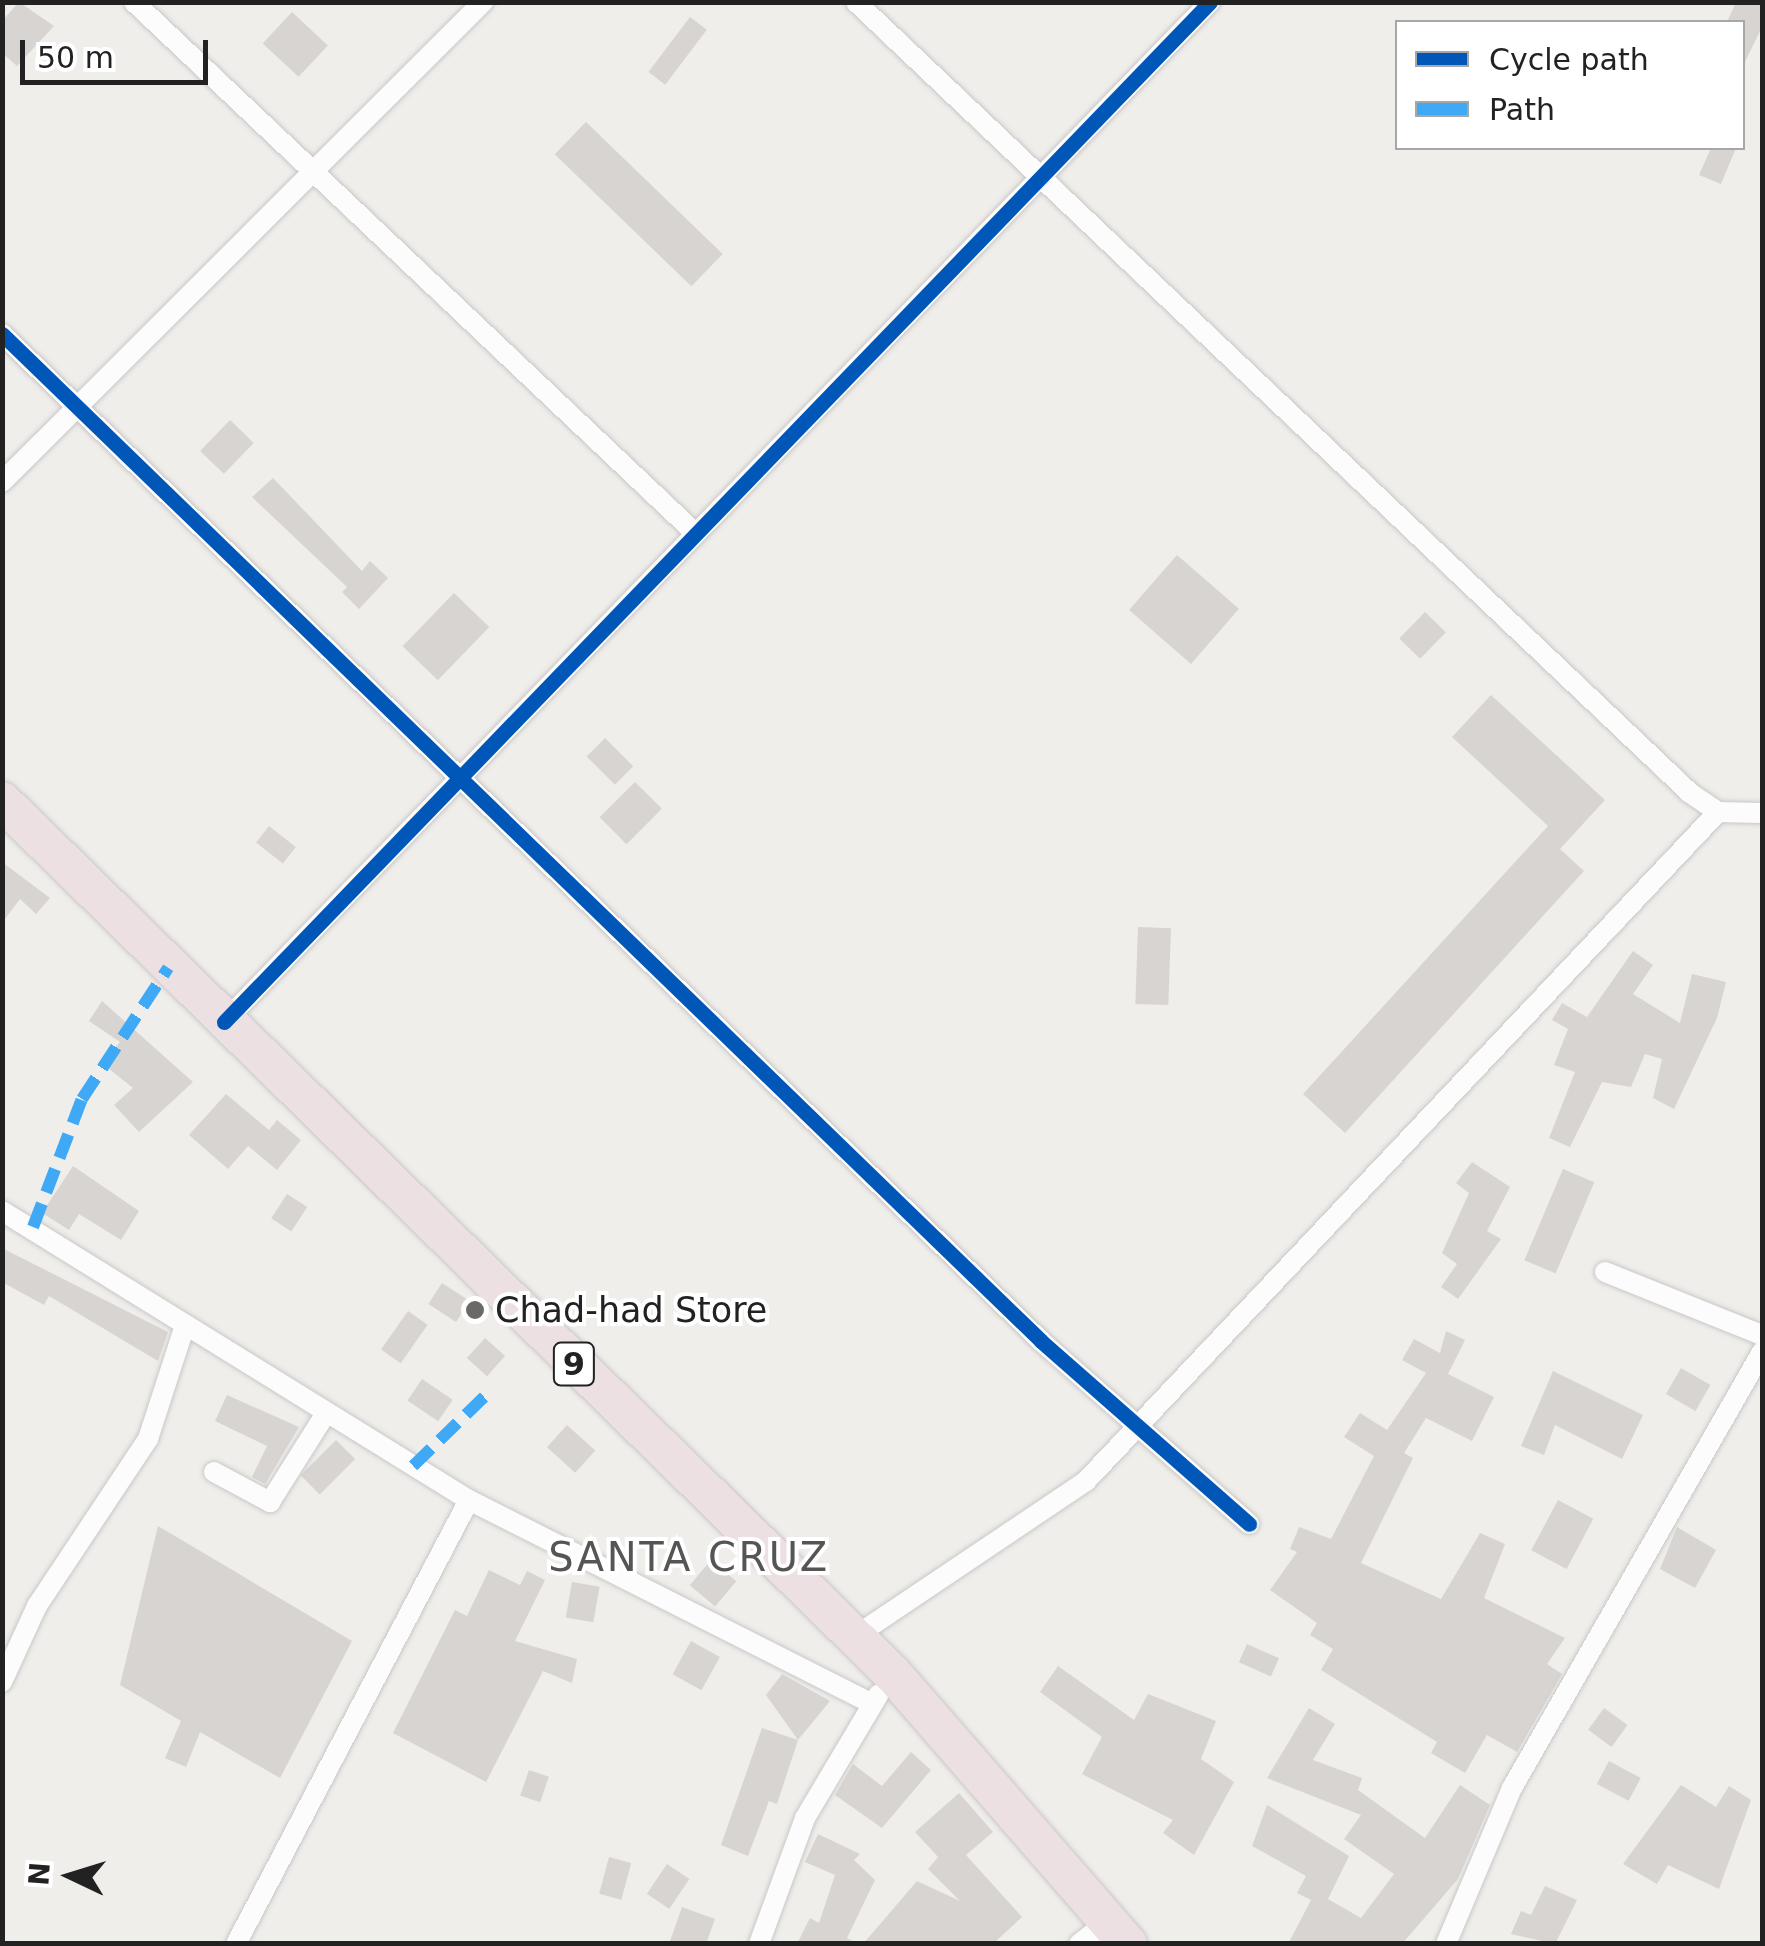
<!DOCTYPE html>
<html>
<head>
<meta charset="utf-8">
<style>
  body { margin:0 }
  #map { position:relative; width:1765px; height:1946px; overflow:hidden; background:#f0eeeb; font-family:"DejaVu Sans",sans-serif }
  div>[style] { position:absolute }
  .building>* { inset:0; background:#d7d4d2; transform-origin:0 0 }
  .roads { filter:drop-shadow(0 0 2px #c9c8c7) drop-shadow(0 0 2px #c9c8c7) }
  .street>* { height:20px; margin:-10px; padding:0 10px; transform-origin:10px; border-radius:10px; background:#fdfcfc }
  .highway>* { height:38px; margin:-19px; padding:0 19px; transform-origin:19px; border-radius:19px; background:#ece0e2 }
  .quiet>* { height:12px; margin-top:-6px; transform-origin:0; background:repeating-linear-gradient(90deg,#3fa9f5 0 25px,transparent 0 37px) }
  .cycleway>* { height:15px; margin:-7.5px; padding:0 7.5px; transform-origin:7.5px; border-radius:7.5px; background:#0057b8 }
  .dots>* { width:28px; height:28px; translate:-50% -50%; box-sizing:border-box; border:5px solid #fff; border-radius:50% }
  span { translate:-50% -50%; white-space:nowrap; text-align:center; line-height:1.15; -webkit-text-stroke:8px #fff; paint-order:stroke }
  .shield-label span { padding:2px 8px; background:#fff; border:2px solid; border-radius:8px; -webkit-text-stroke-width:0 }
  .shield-label { font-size:32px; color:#222; font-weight:700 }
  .poi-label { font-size:35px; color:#222 }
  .left { translate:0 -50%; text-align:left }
  .quarter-label { font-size:40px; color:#555; letter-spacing:2.5px }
  .frame { position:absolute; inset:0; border:5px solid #222; pointer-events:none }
  .legend { position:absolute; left:1395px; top:20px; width:350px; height:130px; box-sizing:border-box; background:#fff; border:2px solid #a7a7a7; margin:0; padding:12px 18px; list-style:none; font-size:30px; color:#222 }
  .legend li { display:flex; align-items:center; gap:20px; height:50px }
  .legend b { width:50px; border:2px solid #a7a7a7 }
  .north { position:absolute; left:20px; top:1826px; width:100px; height:100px; -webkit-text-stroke:8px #fff; paint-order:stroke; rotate:274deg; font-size:28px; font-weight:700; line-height:40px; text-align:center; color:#222 }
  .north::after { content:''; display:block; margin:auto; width:35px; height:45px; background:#222; clip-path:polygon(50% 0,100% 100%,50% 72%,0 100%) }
  .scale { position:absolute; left:20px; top:40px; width:188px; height:45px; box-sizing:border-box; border:5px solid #222; border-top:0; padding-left:12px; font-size:30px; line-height:35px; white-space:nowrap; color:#222; -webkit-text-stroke:8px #fff; paint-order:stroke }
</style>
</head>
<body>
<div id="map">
  <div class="building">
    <i style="clip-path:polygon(19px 2px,54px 26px,17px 66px,2px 53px,2px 21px)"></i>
    <i style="clip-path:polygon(1736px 2px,1762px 2px,1762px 27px,1742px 68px,1742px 22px,1727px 22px)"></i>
    <i style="left:292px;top:12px;width:49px;height:43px;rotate:43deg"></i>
    <i style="left:690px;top:17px;width:21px;height:69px;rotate:37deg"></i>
    <i style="left:586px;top:122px;width:190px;height:45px;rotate:44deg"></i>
    <i style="clip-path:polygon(1711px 148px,1736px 148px,1721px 184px,1699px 175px)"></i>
    <i style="left:230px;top:420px;width:33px;height:43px;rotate:44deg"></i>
    <i style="clip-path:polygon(273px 478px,362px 571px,370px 561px,388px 578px,359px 609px,342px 592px,347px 587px,252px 497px)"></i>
    <i style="left:1177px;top:555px;width:82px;height:73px;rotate:41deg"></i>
    <i style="left:454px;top:593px;width:49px;height:74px;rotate:44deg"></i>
    <i style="left:1425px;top:612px;width:29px;height:37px;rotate:44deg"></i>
    <i style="clip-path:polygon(1491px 695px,1605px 800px,1560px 849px,1584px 871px,1345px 1133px,1303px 1094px,1548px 826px,1452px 737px)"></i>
    <i style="left:605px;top:738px;width:40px;height:26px;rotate:45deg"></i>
    <i style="left:635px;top:782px;width:38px;height:50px;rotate:45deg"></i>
    <i style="left:269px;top:826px;width:34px;height:21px;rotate:38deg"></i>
    <i style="clip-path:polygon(2px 862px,50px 898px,36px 914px,20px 899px,2px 923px)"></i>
    <i style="left:1138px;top:927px;width:33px;height:77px;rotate:2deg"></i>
    <i style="clip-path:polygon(1633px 951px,1653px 965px,1633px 994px,1680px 1023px,1692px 974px,1726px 982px,1717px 1018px,1674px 1109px,1653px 1098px,1662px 1059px,1645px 1054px,1631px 1087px,1602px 1082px,1570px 1147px,1549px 1138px,1575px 1072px,1554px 1065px,1568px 1029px,1552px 1020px,1562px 1003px,1587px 1017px)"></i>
    <i style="clip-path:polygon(102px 1001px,193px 1082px,139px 1132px,114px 1105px,133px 1088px,103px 1064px,120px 1042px,89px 1021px)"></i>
    <i style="clip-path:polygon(226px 1094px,269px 1130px,277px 1120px,301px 1140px,277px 1170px,248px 1146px,228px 1169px,189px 1135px)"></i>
    <i style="clip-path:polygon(1472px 1162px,1510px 1187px,1487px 1231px,1501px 1239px,1458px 1299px,1441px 1287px,1457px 1264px,1442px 1253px,1469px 1193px,1456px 1183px)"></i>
    <i style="clip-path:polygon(73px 1166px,139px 1211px,121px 1240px,79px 1214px,69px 1230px,42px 1213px)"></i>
    <i style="left:1563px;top:1169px;width:34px;height:99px;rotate:23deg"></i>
    <i style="left:287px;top:1194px;width:24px;height:29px;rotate:33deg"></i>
    <i style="clip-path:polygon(2px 1248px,168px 1332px,158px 1361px,49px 1296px,44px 1305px,2px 1282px)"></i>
    <i style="left:442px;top:1283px;width:33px;height:25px;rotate:33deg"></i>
    <i style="left:408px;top:1311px;width:24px;height:47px;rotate:35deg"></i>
    <i style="clip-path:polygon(1446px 1331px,1465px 1340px,1448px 1374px,1494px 1397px,1472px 1441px,1426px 1418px,1404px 1453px,1413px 1458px,1361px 1563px,1441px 1599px,1480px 1533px,1505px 1544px,1484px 1598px,1565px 1638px,1547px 1664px,1562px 1674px,1517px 1752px,1487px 1735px,1465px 1773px,1431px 1753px,1437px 1742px,1321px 1670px,1333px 1649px,1310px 1635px,1317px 1623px,1270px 1590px,1297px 1552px,1290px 1549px,1299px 1527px,1331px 1539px,1374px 1456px,1344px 1437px,1360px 1413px,1387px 1430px,1426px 1373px,1402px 1360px,1414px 1339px,1440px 1353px)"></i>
    <i style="left:485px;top:1338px;width:27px;height:27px;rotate:42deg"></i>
    <i style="left:1681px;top:1368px;width:34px;height:30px;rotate:30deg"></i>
    <i style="clip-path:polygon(1553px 1371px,1643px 1415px,1622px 1459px,1555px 1425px,1544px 1455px,1521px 1446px)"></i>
    <i style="left:422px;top:1379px;width:37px;height:26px;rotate:34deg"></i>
    <i style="clip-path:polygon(227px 1395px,299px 1427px,265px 1484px,252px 1477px,267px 1446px,215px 1421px)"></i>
    <i style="left:567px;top:1425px;width:38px;height:30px;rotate:42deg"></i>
    <i style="left:336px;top:1440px;width:27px;height:50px;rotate:45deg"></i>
    <i style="left:1558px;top:1500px;width:40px;height:57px;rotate:28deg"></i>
    <i style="clip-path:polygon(158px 1526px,352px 1641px,280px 1778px,200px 1732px,186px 1767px,165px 1758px,181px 1721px,120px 1685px)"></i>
    <i style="clip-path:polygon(1677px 1527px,1716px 1550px,1695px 1588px,1660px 1569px)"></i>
    <i style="left:711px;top:1560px;width:33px;height:33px;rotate:40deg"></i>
    <i style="clip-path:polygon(489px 1570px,520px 1585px,527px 1571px,545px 1580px,515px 1641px,577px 1659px,572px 1683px,543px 1671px,486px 1782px,393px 1733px,455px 1610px,467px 1616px)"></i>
    <i style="left:572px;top:1582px;width:28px;height:36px;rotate:10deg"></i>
    <i style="left:691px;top:1641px;width:33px;height:38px;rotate:29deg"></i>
    <i style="left:1247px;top:1644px;width:35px;height:20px;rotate:24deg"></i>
    <i style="clip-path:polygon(1058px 1666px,1134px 1720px,1148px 1694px,1216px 1721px,1201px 1759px,1234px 1782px,1194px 1855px,1163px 1833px,1173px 1820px,1082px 1774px,1102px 1737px,1040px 1692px)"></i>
    <i style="clip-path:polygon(782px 1674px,830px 1701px,798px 1740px,766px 1695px)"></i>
    <i style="clip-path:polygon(1309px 1708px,1335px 1724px,1313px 1760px,1362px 1778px,1358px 1790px,1425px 1838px,1460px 1785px,1490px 1805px,1458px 1879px,1402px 1944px,1288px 1944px,1311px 1900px,1297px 1893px,1306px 1876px,1252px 1846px,1267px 1805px,1349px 1856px,1328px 1899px,1361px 1918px,1394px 1874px,1344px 1839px,1361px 1815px,1267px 1778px)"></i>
    <i style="left:1604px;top:1708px;width:29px;height:27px;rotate:36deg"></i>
    <i style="clip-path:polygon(762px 1728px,798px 1740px,777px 1804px,769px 1801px,748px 1856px,721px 1845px)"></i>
    <i style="clip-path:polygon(911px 1752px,931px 1770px,882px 1828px,835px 1795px,853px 1764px,882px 1786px)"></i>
    <i style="left:1609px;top:1761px;width:36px;height:26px;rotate:28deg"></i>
    <i style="left:529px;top:1770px;width:21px;height:27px;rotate:19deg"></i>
    <i style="clip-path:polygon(1681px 1785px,1716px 1807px,1729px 1786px,1751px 1800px,1719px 1889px,1668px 1865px,1657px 1884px,1623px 1864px)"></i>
    <i style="clip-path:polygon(959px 1793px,993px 1832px,966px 1855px,1022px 1917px,993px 1944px,863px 1944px,917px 1881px,960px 1901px,928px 1869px,938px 1857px,915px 1832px)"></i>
    <i style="clip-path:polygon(818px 1834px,860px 1854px,854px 1860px,875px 1880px,847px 1938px,858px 1944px,797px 1944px,810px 1918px,819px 1923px,835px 1875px,805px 1862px)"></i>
    <i style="left:609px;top:1857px;width:23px;height:38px;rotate:15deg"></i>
    <i style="left:667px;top:1864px;width:27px;height:36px;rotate:34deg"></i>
    <i style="clip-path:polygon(1545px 1886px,1577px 1900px,1555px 1944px,1511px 1934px,1521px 1911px,1531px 1915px)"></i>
    <i style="clip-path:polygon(682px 1907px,715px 1919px,706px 1944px,669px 1944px)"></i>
  </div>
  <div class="roads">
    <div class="street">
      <i style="left:134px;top:2px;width:768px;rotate:43.42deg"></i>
      <i style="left:856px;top:2px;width:1149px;rotate:43.48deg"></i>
      <i style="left:1690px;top:793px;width:34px;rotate:34deg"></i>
      <i style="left:1718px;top:812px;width:44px;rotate:1.3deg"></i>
      <i style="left:2px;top:334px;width:1447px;rotate:44.1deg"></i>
      <i style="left:1041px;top:1341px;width:277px;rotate:41.3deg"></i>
      <i style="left:2px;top:482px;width:680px;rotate:-44.94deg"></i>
      <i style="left:224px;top:1022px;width:1419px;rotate:-45.97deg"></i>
      <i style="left:2px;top:1211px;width:549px;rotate:31.75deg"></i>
      <i style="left:469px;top:1500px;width:452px;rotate:26.8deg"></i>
      <i style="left:1605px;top:1272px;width:169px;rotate:21.9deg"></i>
      <i style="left:214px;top:1472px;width:64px;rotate:28.2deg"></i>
      <i style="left:270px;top:1502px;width:105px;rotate:-57.8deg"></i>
      <i style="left:854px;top:1637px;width:280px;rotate:-33.9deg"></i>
      <i style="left:1086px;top:1481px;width:920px;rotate:-46.63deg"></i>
      <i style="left:2px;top:1682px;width:84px;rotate:-65.3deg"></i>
      <i style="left:37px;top:1606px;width:201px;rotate:-56.4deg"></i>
      <i style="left:148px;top:1439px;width:117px;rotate:-72deg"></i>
      <i style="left:236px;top:1944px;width:501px;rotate:-62.31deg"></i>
      <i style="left:759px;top:1944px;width:134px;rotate:-69.9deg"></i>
      <i style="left:805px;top:1818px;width:144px;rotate:-59.2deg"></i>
      <i style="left:1079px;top:1944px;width:37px;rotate:-38deg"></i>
      <i style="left:1446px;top:1944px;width:169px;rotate:-67.1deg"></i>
      <i style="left:1512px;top:1788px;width:503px;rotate:-60.17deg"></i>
    </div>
    <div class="highway">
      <i style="left:2px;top:801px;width:1247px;rotate:44.42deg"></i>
      <i style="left:893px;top:1674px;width:358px;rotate:49deg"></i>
    </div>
  </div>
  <div class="quiet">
    <i style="left:33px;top:1227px;width:137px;rotate:-69.1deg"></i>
    <i style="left:82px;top:1099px;width:157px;rotate:-56.7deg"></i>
    <i style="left:413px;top:1466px;width:103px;rotate:-44.2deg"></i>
  </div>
  <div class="cycleway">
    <i style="left:2px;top:334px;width:1447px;rotate:44.1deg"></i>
    <i style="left:1041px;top:1341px;width:277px;rotate:41.3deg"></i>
    <i style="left:224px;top:1022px;width:1419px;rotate:-45.97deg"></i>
  </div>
  <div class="dots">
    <i style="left:475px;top:1310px;background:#6a6968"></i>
  </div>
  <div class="shield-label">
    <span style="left:574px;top:1364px">9</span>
  </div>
  <div class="poi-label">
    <span class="left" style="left:495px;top:1310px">Chad-had Store</span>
  </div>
  <div class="quarter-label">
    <span style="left:689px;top:1557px">SANTA CRUZ</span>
  </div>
  <div class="frame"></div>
  <ul class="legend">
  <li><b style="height:12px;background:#0057b8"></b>Cycle path</li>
  <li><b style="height:12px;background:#3fa9f5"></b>Path</li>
  </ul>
  <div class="north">N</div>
  <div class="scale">50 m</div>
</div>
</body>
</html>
